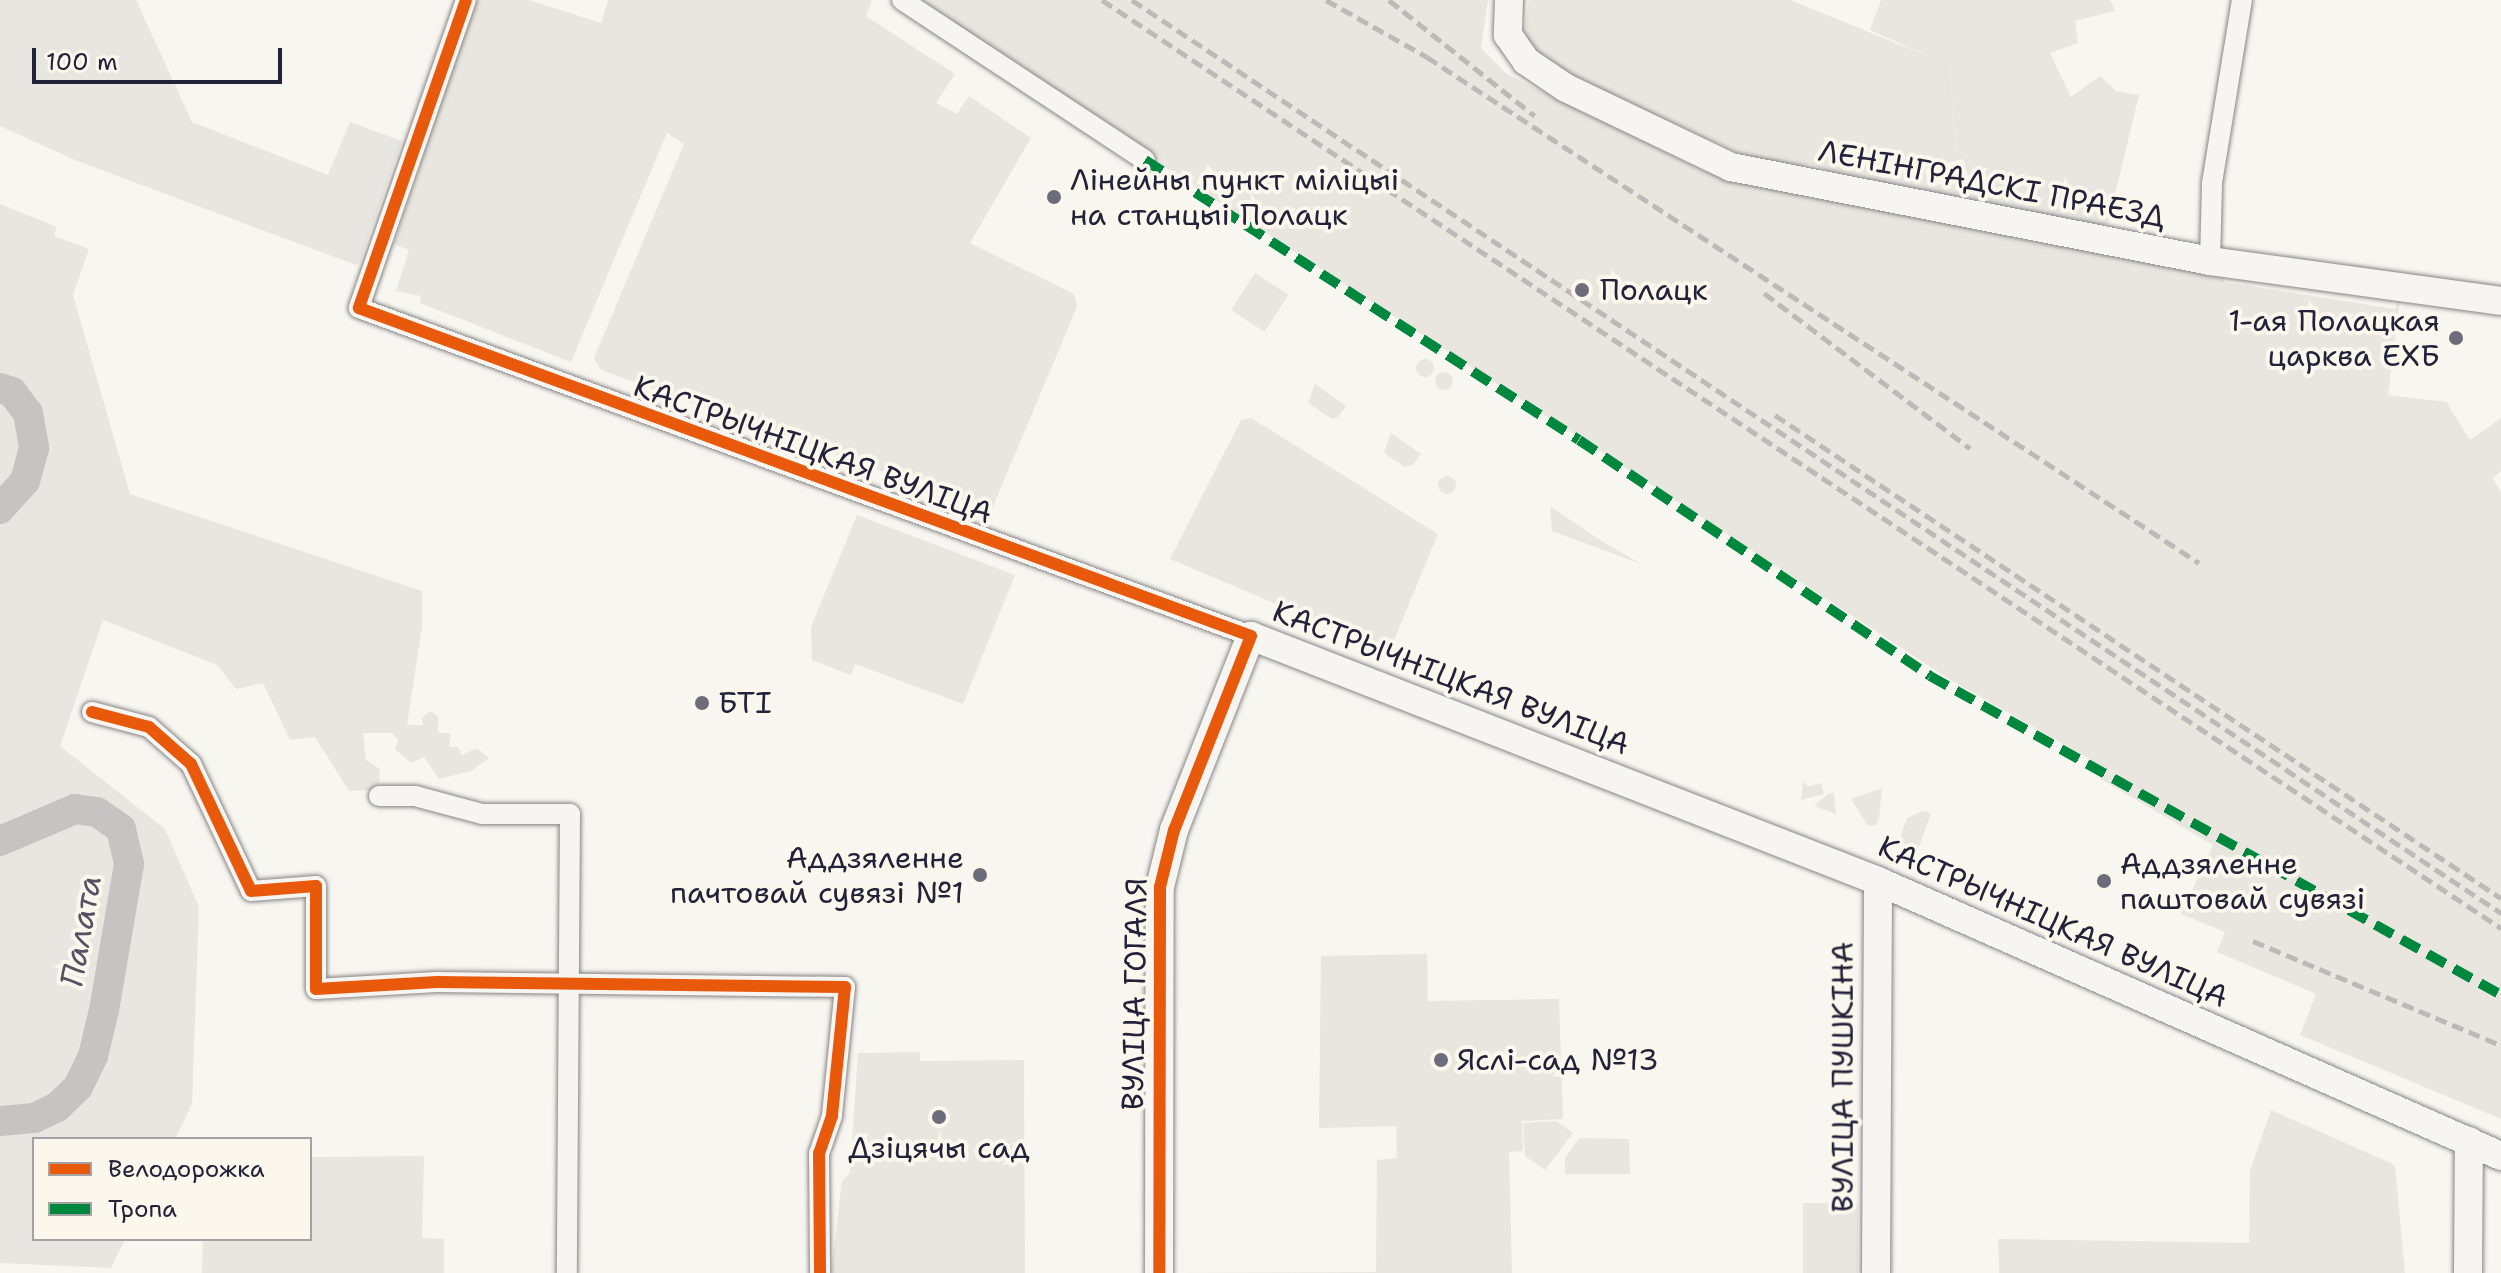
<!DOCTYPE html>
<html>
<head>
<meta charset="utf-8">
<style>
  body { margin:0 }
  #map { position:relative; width:2501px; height:1273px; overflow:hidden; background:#f8f6f0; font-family:"Shantell Sans",sans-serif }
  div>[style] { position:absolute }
  .built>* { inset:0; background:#e9e6e0; transform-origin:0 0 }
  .green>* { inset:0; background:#e8e6e0; transform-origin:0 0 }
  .round { border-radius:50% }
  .river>* { height:30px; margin:-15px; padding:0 15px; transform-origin:15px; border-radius:15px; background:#c6c4c3 }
  .roads { filter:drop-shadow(0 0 2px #878688) drop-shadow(0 0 2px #878688) }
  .street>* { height:20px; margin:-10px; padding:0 10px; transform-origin:10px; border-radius:10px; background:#f6f5f1 }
  .secondary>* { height:28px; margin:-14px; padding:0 14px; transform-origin:14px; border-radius:14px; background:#f6f5f1 }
  .rail>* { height:5px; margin-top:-2.5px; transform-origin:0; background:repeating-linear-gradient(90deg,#bcbab9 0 12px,transparent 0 18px) }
  .quiet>* { height:10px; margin-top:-5px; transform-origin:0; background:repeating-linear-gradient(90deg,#00873e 0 20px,transparent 0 30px) }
  .cycleway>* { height:12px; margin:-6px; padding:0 6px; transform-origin:6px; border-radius:6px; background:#e8590c }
  .dots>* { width:22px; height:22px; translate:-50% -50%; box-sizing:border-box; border:4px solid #fbf7ec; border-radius:50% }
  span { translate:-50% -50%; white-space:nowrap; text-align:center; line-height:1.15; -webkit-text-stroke:8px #fbf7ec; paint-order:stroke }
  .poi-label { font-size:30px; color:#22223b }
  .left { translate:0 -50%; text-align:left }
  .right { translate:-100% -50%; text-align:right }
  .street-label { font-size:30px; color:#22223b }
  .water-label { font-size:32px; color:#545364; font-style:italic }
  .legend { position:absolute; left:32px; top:1137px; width:280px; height:104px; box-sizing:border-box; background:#fbf7ec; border:2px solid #a4a2a5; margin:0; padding:10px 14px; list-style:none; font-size:24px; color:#22223b }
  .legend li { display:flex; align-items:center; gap:16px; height:40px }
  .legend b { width:40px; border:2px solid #a4a2a5 }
  .scale { position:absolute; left:32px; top:48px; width:250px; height:36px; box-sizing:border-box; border:4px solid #22223b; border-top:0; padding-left:10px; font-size:24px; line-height:28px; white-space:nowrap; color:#22223b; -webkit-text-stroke:6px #fbf7ec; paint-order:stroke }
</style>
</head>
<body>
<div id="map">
  <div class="built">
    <i style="clip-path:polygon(475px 0,529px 0,601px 23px,608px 0,872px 0,866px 16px,955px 74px,936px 103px,957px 114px,969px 96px,1031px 138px,970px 243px,1074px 294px,1077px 307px,991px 511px,601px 370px,594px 358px,684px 144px,667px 133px,571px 362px,420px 303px,421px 296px,396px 291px,409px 250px,394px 244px)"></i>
    <i style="clip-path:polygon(909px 0,1488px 0,1481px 48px,1507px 74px,1705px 172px,2225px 276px,2224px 282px,2395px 309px,2400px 299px,2388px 395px,2446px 402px,2501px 492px,2501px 1119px,2300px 1035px,2316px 994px,2217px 952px,2225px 932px,2181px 914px,2213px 845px,2101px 779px,2105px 768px,1949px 679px)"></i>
    <i style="clip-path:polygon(1529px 0,1790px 0,1950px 65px,1956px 153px,1848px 177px,1810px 164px,1795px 167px,1739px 153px,1574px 77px,1523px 43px)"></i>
    <i style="clip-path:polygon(857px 515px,1015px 575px,963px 704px,855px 664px,851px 675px,812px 660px,811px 627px)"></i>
    <i style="clip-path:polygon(1427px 954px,1428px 1001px,1559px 999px,1563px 1119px,1522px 1121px,1523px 1151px,1509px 1152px,1512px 1273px,1177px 1273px,1376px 1272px,1377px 1160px,1397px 1158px,1396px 1126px,1319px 1128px,1321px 956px)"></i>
    <i style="clip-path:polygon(920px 1052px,920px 1061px,1024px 1060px,1025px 1273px,831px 1273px,842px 1181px,850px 1172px,858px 1053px)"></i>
    <i style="clip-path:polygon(2271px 1110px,2395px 1165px,2405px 1273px,1999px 1273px,1998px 1239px,2249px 1243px,2250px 1171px)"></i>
    <i style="clip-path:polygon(1556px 1121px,1573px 1133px,1545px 1170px,1525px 1156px,1523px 1123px)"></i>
    <i style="clip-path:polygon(424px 1156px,422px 1238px,444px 1239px,444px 1273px,202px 1273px,203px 1239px,310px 1239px,310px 1157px)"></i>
    <i style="left:1858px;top:1203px;width:70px;height:55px;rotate:90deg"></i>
  </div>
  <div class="green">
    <i style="clip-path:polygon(0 0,136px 0,192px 122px,328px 175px,350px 122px,402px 141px,360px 261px,356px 265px,75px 160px,0 126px)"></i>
    <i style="clip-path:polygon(evenodd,1881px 0,2110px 0,2115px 11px,2075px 21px,2078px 43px,2050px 53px,2071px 97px,2100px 76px,2116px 91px,2139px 95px,2108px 224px,2098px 227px,1848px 177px,1956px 152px,1950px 66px,1870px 30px,1881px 0,1963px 159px,1968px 177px,1929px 187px,1925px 169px,1963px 159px)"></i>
    <i style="clip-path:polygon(0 204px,57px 227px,54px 236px,89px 249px,73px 295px,130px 494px,422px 591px,422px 627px,407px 725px,423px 725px,422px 718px,430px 711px,438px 716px,438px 732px,451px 734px,449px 747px,458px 747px,462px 755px,477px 748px,489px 758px,471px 771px,439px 779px,424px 757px,411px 763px,395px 749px,398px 740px,392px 733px,363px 733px,366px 760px,380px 769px,379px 784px,372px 790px,349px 791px,315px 737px,290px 740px,263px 683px,236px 689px,217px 665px,103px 620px,60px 746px,165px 829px,199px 907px,192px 1104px,175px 1139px,34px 1139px,34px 1239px,125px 1239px,111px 1268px,0 1263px)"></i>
    <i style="left:1255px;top:273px;width:40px;height:44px;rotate:33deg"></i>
    <i class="round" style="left:1416px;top:359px;width:18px;height:18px"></i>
    <i class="round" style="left:1435px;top:372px;width:18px;height:18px"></i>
    <i style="clip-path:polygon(2380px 383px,2389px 384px,2388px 396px,2446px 402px,2470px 440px,2501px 418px,2501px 471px,2447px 516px,2360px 463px,2354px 450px,2366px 394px)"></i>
    <i style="clip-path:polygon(1315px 384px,1346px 406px,1338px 417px,1332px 419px,1308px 403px)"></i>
    <i style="clip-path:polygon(1251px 418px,1438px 534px,1389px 652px,1170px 559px,1241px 420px)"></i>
    <i style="clip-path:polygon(1391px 433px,1421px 454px,1413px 465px,1405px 467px,1384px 453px)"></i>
    <i class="round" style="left:1438px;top:476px;width:18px;height:18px"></i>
    <i style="clip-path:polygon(1550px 506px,1595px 537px,1641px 564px,1552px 531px)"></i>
    <i style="clip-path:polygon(1803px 781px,1808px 787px,1821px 783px,1824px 794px,1801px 800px)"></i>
    <i style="clip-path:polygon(1882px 788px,1879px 818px,1876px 825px,1868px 826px,1851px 799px)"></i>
    <i style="clip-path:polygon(1834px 793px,1836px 814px,1814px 806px,1828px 794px)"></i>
    <i style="clip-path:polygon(1923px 811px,1931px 813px,1918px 850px,1902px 843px,1901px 835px,1907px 818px)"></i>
    <i style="clip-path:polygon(1579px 1138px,1629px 1139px,1630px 1174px,1565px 1174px,1565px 1158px)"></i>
    <i style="left:310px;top:1165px;width:94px;height:59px;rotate:1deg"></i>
  </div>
  <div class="river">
    <i style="left:0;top:388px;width:13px;rotate:18deg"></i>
    <i style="left:12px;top:392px;width:26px;rotate:53deg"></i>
    <i style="left:28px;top:413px;width:36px;rotate:80deg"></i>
    <i style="left:34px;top:448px;width:34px;rotate:105deg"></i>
    <i style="left:25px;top:481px;width:38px;rotate:132deg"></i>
    <i style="left:0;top:841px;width:82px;rotate:-23.1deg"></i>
    <i style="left:75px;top:809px;width:22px;rotate:8deg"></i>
    <i style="left:97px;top:812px;width:29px;rotate:35deg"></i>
    <i style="left:121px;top:829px;width:36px;rotate:77deg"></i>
    <i style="left:129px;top:864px;width:148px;rotate:99.7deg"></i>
    <i style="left:104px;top:1010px;width:47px;rotate:103.4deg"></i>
    <i style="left:93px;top:1056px;width:34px;rotate:116deg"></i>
    <i style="left:78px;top:1087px;width:29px;rotate:136deg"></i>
    <i style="left:57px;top:1107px;width:25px;rotate:154deg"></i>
    <i style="left:34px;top:1118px;width:34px;rotate:175deg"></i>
  </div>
  <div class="roads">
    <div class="street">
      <i style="left:466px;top:0;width:326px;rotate:109.2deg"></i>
      <i style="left:359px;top:308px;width:950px;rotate:20.19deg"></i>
      <i style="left:902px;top:0;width:291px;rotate:33.4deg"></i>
      <i style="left:2210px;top:261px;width:78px;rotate:-88.5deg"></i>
      <i style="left:2212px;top:183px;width:185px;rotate:-80.7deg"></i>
      <i style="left:92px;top:712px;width:59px;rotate:14.7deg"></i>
      <i style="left:149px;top:727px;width:56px;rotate:41.4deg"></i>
      <i style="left:191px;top:764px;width:140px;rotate:64.7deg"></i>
      <i style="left:251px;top:891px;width:65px;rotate:-4.4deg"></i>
      <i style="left:316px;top:886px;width:103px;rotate:90deg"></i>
      <i style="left:316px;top:989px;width:121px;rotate:-3.3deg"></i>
      <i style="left:437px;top:982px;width:408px;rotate:0.7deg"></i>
      <i style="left:845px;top:987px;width:130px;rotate:95.8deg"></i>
      <i style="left:832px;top:1116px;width:39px;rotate:109deg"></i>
      <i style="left:819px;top:1153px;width:120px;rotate:89.5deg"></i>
      <i style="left:379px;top:796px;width:36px"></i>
      <i style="left:415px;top:796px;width:69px;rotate:15deg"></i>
      <i style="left:482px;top:814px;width:88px"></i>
      <i style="left:570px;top:814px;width:459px;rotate:90.4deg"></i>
    </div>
    <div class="secondary">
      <i style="left:1509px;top:0;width:35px;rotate:92deg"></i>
      <i style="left:1508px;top:35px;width:32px;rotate:55deg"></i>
      <i style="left:1526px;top:61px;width:48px;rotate:34deg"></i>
      <i style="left:1566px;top:88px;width:183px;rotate:25.6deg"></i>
      <i style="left:1731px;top:167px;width:488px;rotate:11.1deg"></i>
      <i style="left:2210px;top:261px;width:294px;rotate:7.8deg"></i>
      <i style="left:1159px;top:1273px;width:386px;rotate:-89.9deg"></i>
      <i style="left:1160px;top:887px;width:59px;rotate:-76.2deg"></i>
      <i style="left:1174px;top:830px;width:209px;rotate:-68.4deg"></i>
      <i style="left:1251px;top:636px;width:673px;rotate:21.34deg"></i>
      <i style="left:1878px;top:881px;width:681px;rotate:23.82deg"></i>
      <i style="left:1876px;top:1273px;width:392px;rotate:-89.7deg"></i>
      <i style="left:2468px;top:1273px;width:132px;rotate:-89.6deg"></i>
    </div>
  </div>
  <div class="rail">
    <i style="left:1102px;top:0;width:1679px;rotate:33.56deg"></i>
    <i style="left:1132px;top:0;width:1646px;rotate:33.7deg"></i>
    <i style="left:1326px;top:0;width:116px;rotate:29.4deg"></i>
    <i style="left:1427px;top:57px;width:923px;rotate:33.24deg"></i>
    <i style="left:1389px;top:0;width:186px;rotate:38.5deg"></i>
    <i style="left:1764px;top:293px;width:258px;rotate:37deg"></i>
    <i style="left:1775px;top:415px;width:872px;rotate:33.64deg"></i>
    <i style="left:2253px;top:941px;width:269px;rotate:22.8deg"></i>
  </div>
  <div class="quiet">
    <i style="left:1145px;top:160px;width:516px;rotate:32.83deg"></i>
    <i style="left:1579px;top:440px;width:423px;rotate:33.9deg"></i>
    <i style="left:1930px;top:676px;width:654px;rotate:29.19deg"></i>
  </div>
  <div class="cycleway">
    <i style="left:466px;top:0;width:326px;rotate:109.2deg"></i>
    <i style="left:359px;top:308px;width:950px;rotate:20.19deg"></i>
    <i style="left:1251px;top:636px;width:209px;rotate:111.6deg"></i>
    <i style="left:1174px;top:830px;width:59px;rotate:103.8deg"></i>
    <i style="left:1160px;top:887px;width:386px;rotate:90.1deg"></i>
    <i style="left:92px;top:712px;width:59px;rotate:14.7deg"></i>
    <i style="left:149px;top:727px;width:56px;rotate:41.4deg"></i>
    <i style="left:191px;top:764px;width:140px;rotate:64.7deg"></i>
    <i style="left:251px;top:891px;width:65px;rotate:-4.4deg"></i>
    <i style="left:316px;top:886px;width:103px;rotate:90deg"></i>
    <i style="left:316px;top:989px;width:121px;rotate:-3.3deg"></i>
    <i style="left:437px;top:982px;width:408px;rotate:0.7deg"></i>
    <i style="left:845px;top:987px;width:130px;rotate:95.8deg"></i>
    <i style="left:832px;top:1116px;width:39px;rotate:109deg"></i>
    <i style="left:819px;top:1153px;width:120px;rotate:89.5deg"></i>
  </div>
  <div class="dots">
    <i style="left:1054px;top:197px;background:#6d6c7a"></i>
    <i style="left:1582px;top:290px;background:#6d6c7a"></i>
    <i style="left:2456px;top:338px;background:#6d6c7a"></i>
    <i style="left:702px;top:703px;background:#6d6c7a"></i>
    <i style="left:980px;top:875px;background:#6d6c7a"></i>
    <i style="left:2104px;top:881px;background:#6d6c7a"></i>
    <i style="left:1441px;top:1060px;background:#6d6c7a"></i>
    <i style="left:939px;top:1117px;background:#6d6c7a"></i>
  </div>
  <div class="poi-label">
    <span class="left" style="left:1070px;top:197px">Лінейны пункт міліцыі<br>на станцыі Полацк</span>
    <span class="left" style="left:1600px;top:290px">Полацк</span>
    <span class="right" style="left:2440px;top:338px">1-ая Полацкая<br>царква ЕХБ</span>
    <span class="left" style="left:718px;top:703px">БТІ</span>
    <span class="right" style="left:964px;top:875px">Аддзяленне<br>пачтовай сувязі №1</span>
    <span class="left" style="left:2120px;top:881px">Аддзяленне<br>паштовай сувязі</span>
    <span class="left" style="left:1457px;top:1060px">Яслі-сад №13</span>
    <span style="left:939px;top:1148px">Дзіцячы сад</span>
  </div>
  <div class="street-label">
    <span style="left:1992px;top:184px;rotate:11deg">ЛЕНІНГРАДСКІ ПРАЕЗД</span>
    <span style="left:813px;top:450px;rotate:20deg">КАСТРЫЧНІЦКАЯ ВУЛІЦА</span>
    <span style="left:1451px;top:678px;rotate:21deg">КАСТРЫЧНІЦКАЯ ВУЛІЦА</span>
    <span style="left:2053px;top:922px;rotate:24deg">КАСТРЫЧНІЦКАЯ ВУЛІЦА</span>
    <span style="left:1135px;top:994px;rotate:-89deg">ВУЛІЦА ГОГАЛЯ</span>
    <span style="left:1843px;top:1077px;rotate:-90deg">ВУЛІЦА ПУШКІНА</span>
  </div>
  <div class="water-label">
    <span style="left:81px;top:931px;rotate:-80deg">Палата</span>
  </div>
  <ul class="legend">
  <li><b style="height:10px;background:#e8590c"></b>Велодорожка</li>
  <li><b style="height:10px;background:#00873e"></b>Тропа</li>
  </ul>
  <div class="scale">100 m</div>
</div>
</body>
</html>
